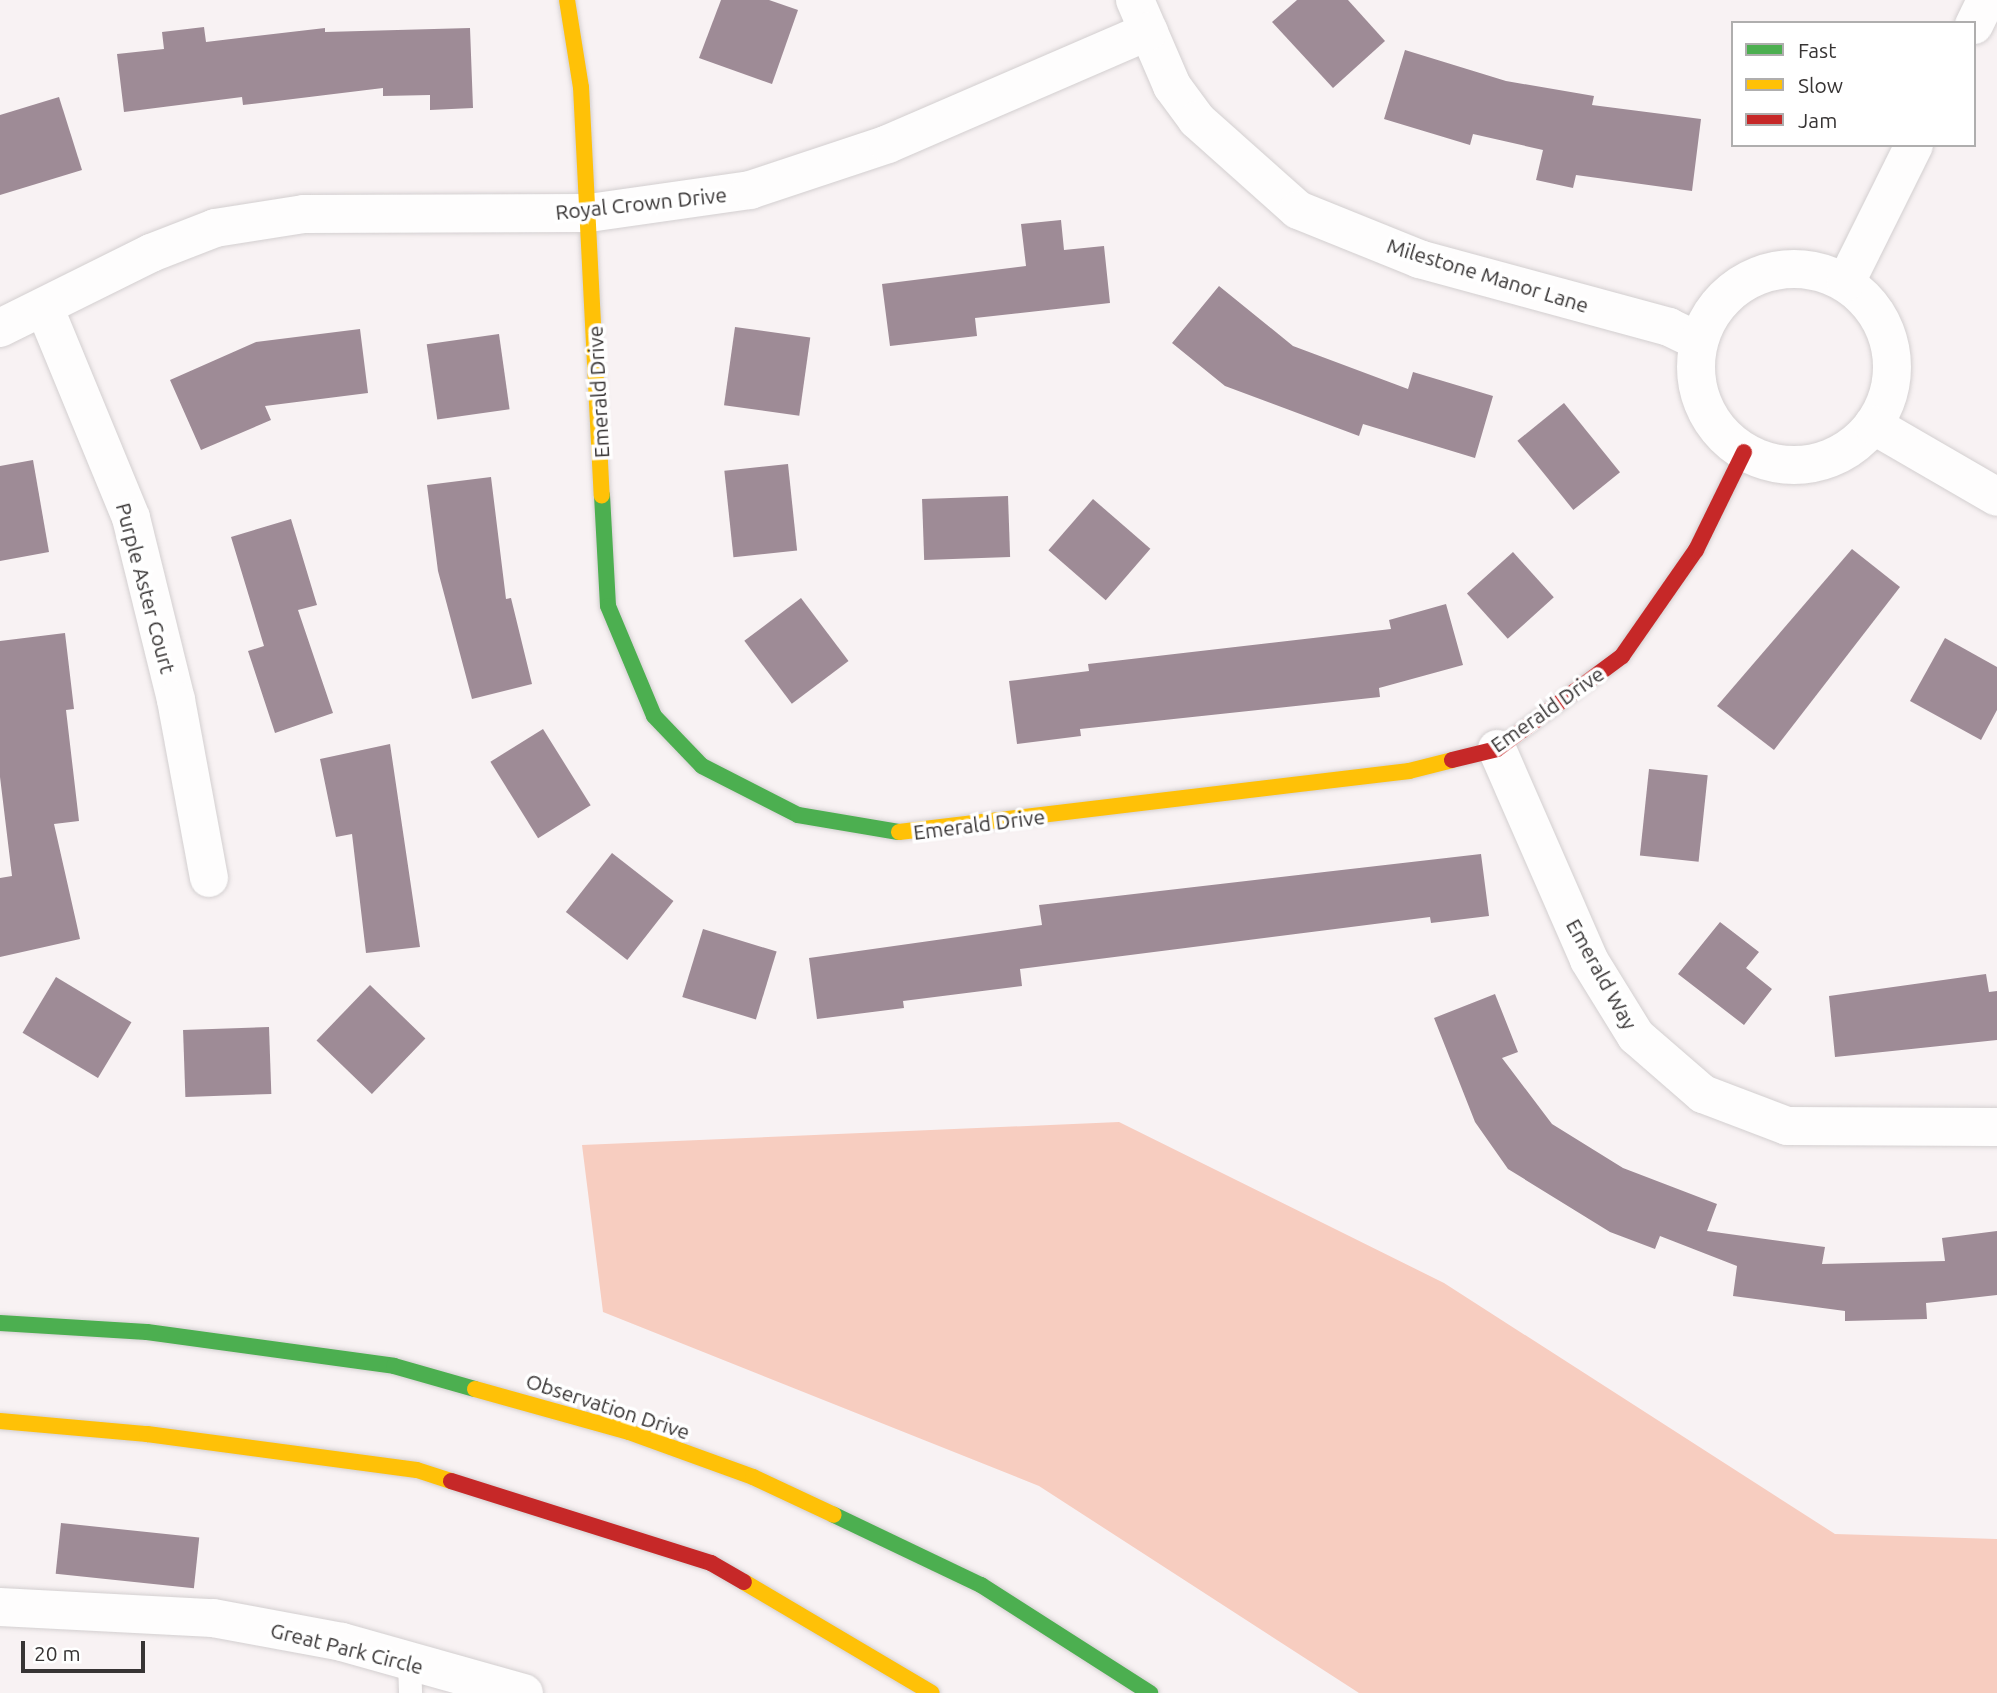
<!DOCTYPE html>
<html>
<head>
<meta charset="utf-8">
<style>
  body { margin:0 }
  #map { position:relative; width:1997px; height:1693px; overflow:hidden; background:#f8f2f3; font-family:Ubuntu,sans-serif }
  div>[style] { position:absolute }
  .green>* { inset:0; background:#f7cdc0 }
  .building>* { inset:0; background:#9e8b96; transform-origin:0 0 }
  .roads { filter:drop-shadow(0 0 2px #d3cfd0) drop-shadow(0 0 2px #d3cfd0) }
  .lane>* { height:23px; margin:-11.5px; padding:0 11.5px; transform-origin:11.5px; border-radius:11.5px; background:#fefdfd }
  .street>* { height:38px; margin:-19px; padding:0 19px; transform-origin:19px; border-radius:19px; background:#fefdfd }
  .street>.ring { margin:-19px; padding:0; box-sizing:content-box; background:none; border:38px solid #fefdfd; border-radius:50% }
  .fast>* { height:16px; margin:-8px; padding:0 8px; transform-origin:8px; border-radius:8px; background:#4caf50 }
  .slow>* { height:16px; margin:-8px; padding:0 8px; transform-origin:8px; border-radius:8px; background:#ffc107 }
  .jam>* { height:16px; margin:-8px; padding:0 8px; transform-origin:8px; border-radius:8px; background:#c62828 }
  span { translate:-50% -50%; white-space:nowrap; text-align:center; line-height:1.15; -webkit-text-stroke:7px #fff; paint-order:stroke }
  .street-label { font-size:21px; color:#373434 }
  .legend { position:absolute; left:1731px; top:21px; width:245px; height:126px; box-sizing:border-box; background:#fff; border:2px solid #afaeae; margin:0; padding:9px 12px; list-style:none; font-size:21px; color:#373434 }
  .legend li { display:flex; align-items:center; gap:14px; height:35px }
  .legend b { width:35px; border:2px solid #afaeae }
  .scale { position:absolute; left:21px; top:1641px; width:124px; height:32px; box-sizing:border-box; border:4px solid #373434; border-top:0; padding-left:9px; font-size:21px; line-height:24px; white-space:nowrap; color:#373434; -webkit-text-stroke:5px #fff; paint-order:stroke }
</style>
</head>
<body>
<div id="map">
  <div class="green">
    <i style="clip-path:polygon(1119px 1122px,1444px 1283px,1835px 1534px,1997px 1539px,1997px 1693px,1359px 1693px,1039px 1486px,603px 1312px,582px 1145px)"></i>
  </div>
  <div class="building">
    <i style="clip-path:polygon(721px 0,769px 0,798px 10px,772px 84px,699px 58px)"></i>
    <i style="clip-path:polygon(1297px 0,1348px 0,1385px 41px,1333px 88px,1272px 22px)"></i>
    <i style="clip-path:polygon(204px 27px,206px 42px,325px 28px,325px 32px,470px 28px,473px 108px,430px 110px,430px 95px,383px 96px,383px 88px,243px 105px,242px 97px,124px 112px,117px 54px,164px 49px,162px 32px)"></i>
    <i style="clip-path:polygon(1405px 50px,1506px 81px,1594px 96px,1592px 105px,1701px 119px,1692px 191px,1576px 175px,1573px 188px,1536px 180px,1543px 150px,1473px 134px,1470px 145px,1384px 119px)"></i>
    <i style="clip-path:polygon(59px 97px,82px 170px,0 195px,0 115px)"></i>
    <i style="clip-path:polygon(1061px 220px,1064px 250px,1104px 246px,1110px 303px,975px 318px,977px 336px,890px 346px,882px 284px,1026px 266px,1021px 224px)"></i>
    <i style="clip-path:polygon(1219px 286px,1293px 346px,1408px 389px,1413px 372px,1493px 396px,1475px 458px,1363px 424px,1359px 436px,1225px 386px,1172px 343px)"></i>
    <i style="left:735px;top:327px;width:76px;height:79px;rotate:8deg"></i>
    <i style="clip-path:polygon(360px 329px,368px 393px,265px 406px,271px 420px,201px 450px,170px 380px,256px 342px)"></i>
    <i style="left:499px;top:334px;width:76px;height:73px;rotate:82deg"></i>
    <i style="left:1564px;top:403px;width:89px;height:60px;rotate:51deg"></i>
    <i style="clip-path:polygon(33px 460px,49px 552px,0 561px,0 466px)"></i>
    <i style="left:788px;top:464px;width:87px;height:64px;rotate:84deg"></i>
    <i style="clip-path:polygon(491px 477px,506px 599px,511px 598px,532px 684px,472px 699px,438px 571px,427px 485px)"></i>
    <i style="left:1008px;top:496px;width:61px;height:86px;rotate:88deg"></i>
    <i style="left:1093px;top:499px;width:76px;height:68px;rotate:41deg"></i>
    <i style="clip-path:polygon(291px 519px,317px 605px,298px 610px,333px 713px,275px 733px,248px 651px,264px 646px,231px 537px)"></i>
    <i style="clip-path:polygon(1852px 549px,1900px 587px,1774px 750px,1717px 706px)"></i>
    <i style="left:1513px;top:552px;width:61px;height:62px;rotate:48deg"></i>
    <i style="left:801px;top:598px;width:79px;height:71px;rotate:53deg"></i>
    <i style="clip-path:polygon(1446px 604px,1463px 665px,1379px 688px,1380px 697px,1080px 729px,1081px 736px,1017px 744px,1009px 681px,1089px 671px,1088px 664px,1391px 629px,1389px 620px)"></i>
    <i style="clip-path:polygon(65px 633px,74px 709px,66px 710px,79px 821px,54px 824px,80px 939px,0 957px,0 878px,12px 876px,0 777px,0 641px)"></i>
    <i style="clip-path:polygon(1945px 638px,1997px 667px,1997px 710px,1981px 740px,1910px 701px)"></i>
    <i style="left:543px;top:729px;width:90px;height:62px;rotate:58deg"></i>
    <i style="clip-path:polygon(390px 744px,420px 947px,366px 953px,352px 834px,336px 837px,320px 759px)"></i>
    <i style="left:1649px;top:769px;width:59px;height:87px;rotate:6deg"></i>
    <i style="left:612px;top:853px;width:78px;height:75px;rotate:38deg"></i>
    <i style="clip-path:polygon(1481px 854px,1489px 916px,1431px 923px,1430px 917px,1020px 969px,1022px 986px,903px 1001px,904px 1008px,817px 1019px,809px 958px,1042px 925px,1039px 905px)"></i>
    <i style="clip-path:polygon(1720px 922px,1759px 952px,1746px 968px,1772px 989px,1744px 1025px,1678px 974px)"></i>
    <i style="left:703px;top:929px;width:77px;height:71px;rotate:17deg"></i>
    <i style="clip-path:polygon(1986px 974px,1989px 992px,1997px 991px,1997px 1040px,1835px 1057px,1829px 996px)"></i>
    <i style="left:56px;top:977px;width:88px;height:65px;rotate:31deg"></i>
    <i style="left:370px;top:985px;width:77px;height:77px;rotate:44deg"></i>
    <i style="clip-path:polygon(1495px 994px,1518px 1052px,1502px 1058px,1552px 1124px,1623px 1168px,1717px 1204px,1707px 1231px,1825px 1247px,1822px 1264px,1945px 1261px,1942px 1238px,1997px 1231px,1997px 1295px,1926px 1303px,1927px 1319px,1845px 1321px,1845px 1311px,1733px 1296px,1737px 1266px,1660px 1236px,1655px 1249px,1610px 1232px,1508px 1169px,1475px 1122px,1434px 1018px)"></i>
    <i style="left:269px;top:1027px;width:67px;height:86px;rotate:88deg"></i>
    <i style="left:61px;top:1523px;width:139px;height:51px;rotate:6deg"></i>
  </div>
  <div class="roads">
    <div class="lane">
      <i style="left:409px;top:1662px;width:31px;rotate:88deg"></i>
    </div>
    <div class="street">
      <i style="left:1135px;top:0;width:94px;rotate:66.7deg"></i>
      <i style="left:1172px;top:86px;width:42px;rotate:53.7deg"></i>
      <i style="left:1197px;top:120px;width:135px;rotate:41.7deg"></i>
      <i style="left:1298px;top:210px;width:131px;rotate:22deg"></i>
      <i style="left:1419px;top:259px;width:259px;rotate:15.2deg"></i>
      <i style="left:1669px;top:327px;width:32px;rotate:26deg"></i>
      <i style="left:1974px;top:25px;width:28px;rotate:-64deg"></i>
      <i class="ring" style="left:1696px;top:269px;width:158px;height:158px"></i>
      <i style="left:1846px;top:282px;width:153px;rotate:-63.6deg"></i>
      <i style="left:45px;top:309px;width:226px;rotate:67.6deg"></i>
      <i style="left:131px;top:518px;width:187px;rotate:76.1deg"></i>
      <i style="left:176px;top:700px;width:181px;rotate:79.5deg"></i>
      <i style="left:0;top:328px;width:169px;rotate:-26.4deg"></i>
      <i style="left:151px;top:253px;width:69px;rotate:-21.3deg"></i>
      <i style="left:215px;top:228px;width:90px;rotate:-8.9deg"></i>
      <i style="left:304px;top:214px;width:285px;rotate:-0.2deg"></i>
      <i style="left:589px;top:213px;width:163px;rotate:-8.1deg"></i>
      <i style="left:750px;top:190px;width:145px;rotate:-18.4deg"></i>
      <i style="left:888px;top:144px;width:284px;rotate:-23.4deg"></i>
      <i style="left:1873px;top:425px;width:143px;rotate:30.1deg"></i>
      <i style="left:1497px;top:749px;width:230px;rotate:66.4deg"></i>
      <i style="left:1589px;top:960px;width:89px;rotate:58.3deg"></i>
      <i style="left:1636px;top:1036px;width:89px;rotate:40.9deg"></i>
      <i style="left:1703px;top:1094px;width:90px;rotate:20.9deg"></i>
      <i style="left:1787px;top:1126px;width:210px;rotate:0.3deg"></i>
      <i style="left:0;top:1607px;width:213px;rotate:3deg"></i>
      <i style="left:213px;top:1618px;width:131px;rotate:10.5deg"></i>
      <i style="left:342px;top:1642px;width:189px;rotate:15.7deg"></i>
    </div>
    <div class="fast">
      <i style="left:602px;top:495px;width:111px;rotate:86.9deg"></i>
      <i style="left:608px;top:606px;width:119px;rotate:67.3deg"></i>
      <i style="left:654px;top:716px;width:69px;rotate:46.2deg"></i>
      <i style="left:702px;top:766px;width:108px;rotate:27deg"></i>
      <i style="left:798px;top:815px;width:102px;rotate:9.6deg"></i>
      <i style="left:0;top:1323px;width:147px;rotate:3.5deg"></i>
      <i style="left:147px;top:1332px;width:249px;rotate:7.8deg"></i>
      <i style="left:394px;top:1366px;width:84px;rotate:15.9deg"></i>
      <i style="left:834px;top:1515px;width:163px;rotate:25.5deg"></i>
      <i style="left:981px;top:1585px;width:201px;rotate:32.6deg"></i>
    </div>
    <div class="slow">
      <i style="left:567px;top:0;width:88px;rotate:80.9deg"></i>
      <i style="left:581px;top:87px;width:409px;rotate:87.1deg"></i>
      <i style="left:899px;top:832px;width:514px;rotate:-6.82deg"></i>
      <i style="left:1409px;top:771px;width:44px;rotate:-14.3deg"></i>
      <i style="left:475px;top:1389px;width:160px;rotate:15.6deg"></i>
      <i style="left:629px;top:1432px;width:132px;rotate:19.9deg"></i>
      <i style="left:753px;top:1477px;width:89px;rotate:25.1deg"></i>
      <i style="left:0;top:1421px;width:148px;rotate:5.1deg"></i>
      <i style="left:147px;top:1434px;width:272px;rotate:7.6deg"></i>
      <i style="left:417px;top:1470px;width:36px;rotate:18deg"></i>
      <i style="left:744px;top:1582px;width:218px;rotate:30.6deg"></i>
    </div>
    <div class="jam">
      <i style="left:1452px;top:760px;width:46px;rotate:-13.7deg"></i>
      <i style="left:1497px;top:749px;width:156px;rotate:-36.6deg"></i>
      <i style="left:1622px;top:656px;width:129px;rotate:-55.1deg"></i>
      <i style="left:1696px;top:550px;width:109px;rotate:-63.9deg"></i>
      <i style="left:451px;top:1481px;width:273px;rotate:17.5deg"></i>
      <i style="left:711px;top:1563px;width:38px;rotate:30deg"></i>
    </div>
  </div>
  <div class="street-label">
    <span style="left:641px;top:203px;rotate:-6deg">Royal Crown Drive</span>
    <span style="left:1488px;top:275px;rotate:17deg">Milestone Manor Lane</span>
    <span style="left:598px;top:392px;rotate:-93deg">Emerald Drive</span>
    <span style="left:146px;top:588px;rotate:75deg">Purple Aster Court</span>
    <span style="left:1547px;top:709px;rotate:-35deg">Emerald Drive</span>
    <span style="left:979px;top:824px;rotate:-7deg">Emerald Drive</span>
    <span style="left:1602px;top:974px;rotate:61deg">Emerald Way</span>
    <span style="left:608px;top:1406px;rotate:18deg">Observation Drive</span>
    <span style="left:347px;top:1648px;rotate:14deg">Great Park Circle</span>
  </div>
  <ul class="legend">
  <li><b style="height:9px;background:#4caf50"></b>Fast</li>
  <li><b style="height:9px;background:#ffc107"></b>Slow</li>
  <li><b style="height:9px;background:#c62828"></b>Jam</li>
  </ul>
  <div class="scale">20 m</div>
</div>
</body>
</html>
